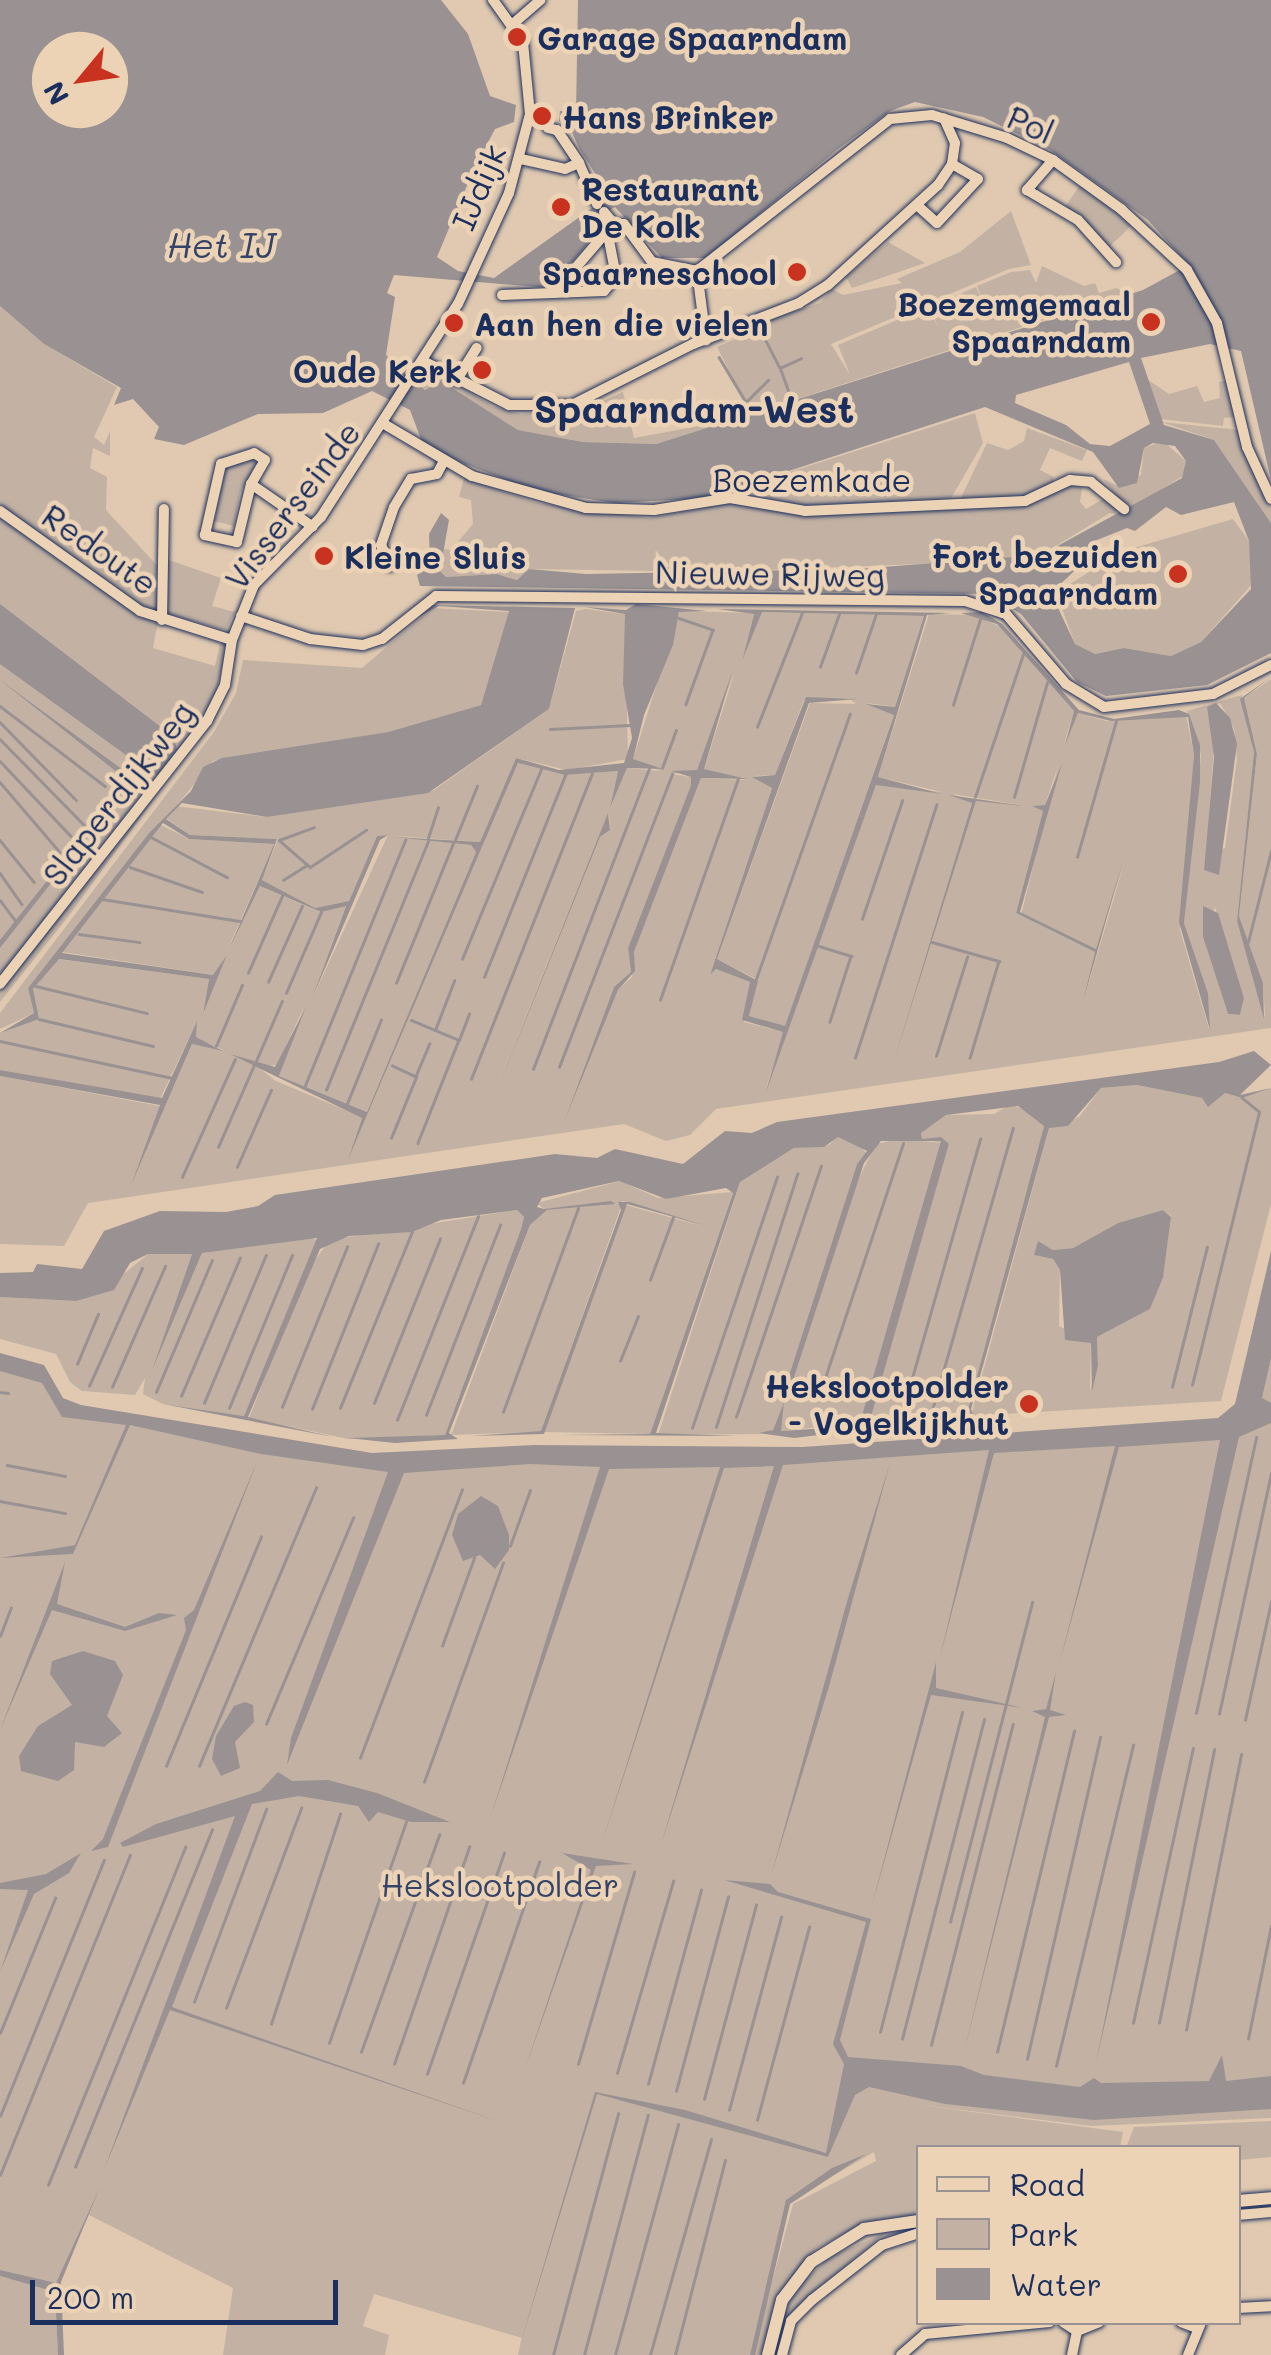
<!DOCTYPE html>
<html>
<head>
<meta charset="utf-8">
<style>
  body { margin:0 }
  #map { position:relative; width:1271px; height:2355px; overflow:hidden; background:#e0c9b0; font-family:Mali,sans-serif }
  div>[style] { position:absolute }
  .green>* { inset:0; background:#c3b2a3 }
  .water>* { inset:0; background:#9a9292 }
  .stream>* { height:2.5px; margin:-1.25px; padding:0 1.25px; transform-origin:1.25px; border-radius:1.25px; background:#9a9292 }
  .roads { filter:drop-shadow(0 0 2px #1b2f5e) drop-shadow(0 0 2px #1b2f5e) }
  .minor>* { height:10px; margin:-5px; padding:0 5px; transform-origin:5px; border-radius:5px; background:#edd3b5 }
  .major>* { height:12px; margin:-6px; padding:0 6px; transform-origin:6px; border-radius:6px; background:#edd3b5 }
  .dots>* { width:28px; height:28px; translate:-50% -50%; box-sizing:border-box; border:5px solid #edd3b5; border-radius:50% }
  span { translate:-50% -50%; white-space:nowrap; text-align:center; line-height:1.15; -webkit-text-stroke:9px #edd3b5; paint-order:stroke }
  .poi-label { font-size:32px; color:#1b2f5e; font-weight:700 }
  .left { translate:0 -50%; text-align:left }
  .right { translate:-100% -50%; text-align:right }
  .street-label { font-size:32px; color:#1b2f5e }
  .park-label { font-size:32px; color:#344368 }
  .water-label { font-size:35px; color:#344368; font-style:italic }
  .quarter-label { font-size:38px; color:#1b2f5e; font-weight:700 }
  .legend { position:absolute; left:916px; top:2145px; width:325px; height:180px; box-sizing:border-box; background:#edd3b5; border:2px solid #999192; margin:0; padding:12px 18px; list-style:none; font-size:30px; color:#1b2f5e }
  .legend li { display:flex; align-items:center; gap:20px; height:50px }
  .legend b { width:50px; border:2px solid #999192 }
  .north { position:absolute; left:30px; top:30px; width:100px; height:100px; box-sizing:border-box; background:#edd3b5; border:2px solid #999192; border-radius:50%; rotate:241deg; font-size:28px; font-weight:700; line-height:40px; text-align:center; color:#1b2f5e }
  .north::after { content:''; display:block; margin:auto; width:35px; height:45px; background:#c8321e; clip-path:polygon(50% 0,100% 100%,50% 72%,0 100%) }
  .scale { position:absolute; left:30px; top:2280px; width:308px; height:45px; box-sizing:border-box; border:5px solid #1b2f5e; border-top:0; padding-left:12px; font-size:30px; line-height:35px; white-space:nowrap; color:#1b2f5e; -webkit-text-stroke:8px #edd3b5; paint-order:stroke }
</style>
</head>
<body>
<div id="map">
  <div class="green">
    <i style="clip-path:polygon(1080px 185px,1132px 225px,1109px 247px,1065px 207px)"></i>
    <i style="clip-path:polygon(1011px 211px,1031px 265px,1009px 269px,831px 344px,850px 375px,838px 345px,928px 307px,938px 327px,930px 306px,949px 298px,967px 334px,950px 298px,976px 287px,990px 319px,977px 286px,1011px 272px,1030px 270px,1036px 283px,1042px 266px,1084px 286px,1095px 283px,1099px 293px,1116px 288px,1128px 293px,656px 444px,583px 442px,518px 430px,440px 381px,426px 390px,418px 384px,435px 371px,492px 406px,520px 414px,585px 409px,623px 392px,634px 438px,721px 422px,750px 412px,717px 347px,760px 329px,760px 323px,820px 303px,832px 289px,843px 295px,902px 283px,897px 279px,960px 252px)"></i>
    <i style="clip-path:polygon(888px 242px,925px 263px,852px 288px,846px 277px)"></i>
    <i style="clip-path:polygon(0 306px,44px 344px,117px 387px,94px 437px,104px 445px,110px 431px,110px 456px,93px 448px,90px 468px,107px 477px,106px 510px,164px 573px,166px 559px,221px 578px,212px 606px,235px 612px,226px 630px,137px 607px,0 508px)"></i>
    <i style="clip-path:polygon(1145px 378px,1169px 394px,1197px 386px,1204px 402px,1220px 398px,1219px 382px,1229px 380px,1237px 417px,1224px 418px,1223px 426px,1160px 419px)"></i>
    <i style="clip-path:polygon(975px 413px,983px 443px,950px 500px,798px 508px,720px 494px)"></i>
    <i style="clip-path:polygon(1161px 422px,1240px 430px,1271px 502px,1271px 523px,1214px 440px)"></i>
    <i style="clip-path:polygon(1027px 428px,1087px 450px,1082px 461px,1050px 448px,1040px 470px,1054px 477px,1052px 485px,1026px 497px,960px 500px,987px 443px,1008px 450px,1024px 441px)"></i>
    <i style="clip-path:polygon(1163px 441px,1186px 461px,1186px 474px,1128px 510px,1103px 479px,1116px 485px,1141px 475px,1144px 448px)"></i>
    <i style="clip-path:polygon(250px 459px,256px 463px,240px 493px,234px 526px,214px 521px,226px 466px)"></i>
    <i style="clip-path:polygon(464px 478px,537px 503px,650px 518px,727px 503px,800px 513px,1028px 503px,1073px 485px,1082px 488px,1080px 502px,1086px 509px,1108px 496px,1119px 515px,1110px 513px,1041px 555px,995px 561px,717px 572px,530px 569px,518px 580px,497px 574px,446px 577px,440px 571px,444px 549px,451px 550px,473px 524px,471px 500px,459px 497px)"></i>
    <i style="clip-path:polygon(0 513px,158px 621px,153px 648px,215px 666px,221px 640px,227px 645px,216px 694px,193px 734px,0 976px)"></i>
    <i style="clip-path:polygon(1233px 519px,1249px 541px,1253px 583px,1201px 642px,1171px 656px,1124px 648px,1094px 654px,1075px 644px,1056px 593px,1120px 552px)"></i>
    <i style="clip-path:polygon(432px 608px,509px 612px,481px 705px,388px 732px,213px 761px,28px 988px,34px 1013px,0 1029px,0 1013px,214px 732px,236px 693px,243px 660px,362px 668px)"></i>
    <i style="clip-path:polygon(evenodd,586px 609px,625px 614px,628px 759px,567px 770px,516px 758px,480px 842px,395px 836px,471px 845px,476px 852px,367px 1112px,279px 1076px,304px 1007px,277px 1065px,258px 1067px,276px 1081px,362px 1117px,347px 1162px,518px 763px,565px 775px,618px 771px,610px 808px,627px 768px,660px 771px,633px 759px,680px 611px,754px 613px,742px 661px,761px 612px,924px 616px,895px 707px,867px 703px,894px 714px,785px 1027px,749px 1016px,756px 979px,717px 959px,810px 703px,856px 704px,849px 698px,804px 700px,775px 775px,754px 776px,772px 788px,710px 975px,716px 969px,750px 982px,744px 1022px,784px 1032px,764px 1095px,876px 785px,942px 792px,878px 777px,929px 614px,976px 615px,1000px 627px,1074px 711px,1064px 744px,1078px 713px,1106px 721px,1186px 715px,1194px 755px,1180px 930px,1209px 1029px,1208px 993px,1184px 923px,1201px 755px,1187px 711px,1242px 695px,1254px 752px,1237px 921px,1265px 1018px,1263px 983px,1239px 916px,1257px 754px,1244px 698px,1271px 679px,1271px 1028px,716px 1109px,690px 1135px,666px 1141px,624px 1124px,88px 1203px,64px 1246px,0 1244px,0 1076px,160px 1106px,130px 1188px,192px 1044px,223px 1050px,195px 1037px,197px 1021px,160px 1099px,0 1070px,0 1033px,35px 1018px,33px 989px,57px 959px,209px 979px,203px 1014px,227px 955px,214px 975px,62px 952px,161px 825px,189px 839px,274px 844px,228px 949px,260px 886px,320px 912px,346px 905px,311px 1001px,388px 835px,377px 836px,349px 901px,315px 908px,262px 880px,278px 839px,190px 835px,166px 818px,175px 806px,267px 817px,434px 790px,549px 709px,576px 611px,586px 609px,735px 671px,704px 769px,746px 780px,701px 778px,634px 952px,632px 977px,618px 990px,563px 1125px,614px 987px,631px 972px,628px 948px,691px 785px,691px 777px,672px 774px,697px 770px,735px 671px,586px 609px,1220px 703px,1234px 728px,1237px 759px,1225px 848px,1206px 856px,1214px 746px,1207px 707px,1220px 703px,586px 609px,1058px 766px,1021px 915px,1096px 949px,1124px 864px,1081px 1009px,1095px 952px,1016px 913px,1043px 811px,1033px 806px,1045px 805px,1058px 766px,586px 609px,952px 794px,1021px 805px,976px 801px,890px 1074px,972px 803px,952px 794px,586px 609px,609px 814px,610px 830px,600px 837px,496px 1088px,609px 814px,586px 609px,1215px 907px,1244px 998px,1240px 1015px,1228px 1014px,1203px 937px,1215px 907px)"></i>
    <i style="clip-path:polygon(165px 784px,71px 913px,0 1002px,0 990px)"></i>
    <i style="clip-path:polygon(evenodd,1137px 1085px,1202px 1098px,1208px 1106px,1225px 1093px,1242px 1098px,1271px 1088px,1271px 1204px,1221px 1401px,971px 1416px,1049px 1128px,1079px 1117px,1101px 1088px,1137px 1085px,1163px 1210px,1171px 1216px,1163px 1278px,1150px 1309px,1097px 1337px,1098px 1366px,1090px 1390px,1091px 1343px,1059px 1326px,1060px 1270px,1053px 1259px,1035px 1255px,1038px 1242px,1053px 1250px,1073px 1248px,1118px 1223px,1163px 1210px)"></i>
    <i style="clip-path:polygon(1009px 1105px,1025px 1109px,1044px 1126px,966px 1417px,867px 1428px,949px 1144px,922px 1139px,921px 1132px,946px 1115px,994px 1114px)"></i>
    <i style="clip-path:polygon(837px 1137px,853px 1139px,867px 1154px,857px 1164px,785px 1388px,788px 1396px,858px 1180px,876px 1144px,900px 1139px,943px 1143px,861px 1423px,780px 1431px,784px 1402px,773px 1430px,760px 1434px,658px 1435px,740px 1182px,794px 1148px,829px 1145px)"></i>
    <i style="clip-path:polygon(620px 1181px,658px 1198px,733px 1192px,650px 1434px,543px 1432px,626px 1205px,701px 1226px,623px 1201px,541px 1432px,451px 1435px,530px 1225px,547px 1210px,615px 1204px,544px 1209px,537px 1203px)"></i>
    <i style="clip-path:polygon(517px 1210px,524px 1217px,521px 1229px,445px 1435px,348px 1439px,249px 1418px,308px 1269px,330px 1240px)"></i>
    <i style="clip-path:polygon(307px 1236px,319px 1241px,244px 1416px,163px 1404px,143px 1394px,145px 1378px,135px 1395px,82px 1391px,70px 1382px,56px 1354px,0 1339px,0 1297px,76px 1301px,104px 1290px,148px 1254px,192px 1254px,151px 1373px,202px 1253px)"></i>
    <i style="clip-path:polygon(evenodd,1271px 1321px,1271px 2118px,1091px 2126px,913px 2104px,1123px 2132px,1120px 2147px,918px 2148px,918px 2216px,865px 2223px,816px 2248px,781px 2291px,763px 2355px,518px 2355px,522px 2338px,374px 2294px,363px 2326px,389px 2335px,385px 2355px,223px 2355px,233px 2288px,89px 2215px,56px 2283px,0 2273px,0 1367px,46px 1377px,70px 1411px,331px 1456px,768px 1456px,1208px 1428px,1253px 1413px,1271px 1321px,867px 2121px,876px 2161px,793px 2204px,764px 2312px,790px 2201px,874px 2152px,867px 2121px)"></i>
    <i style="clip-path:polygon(1271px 2121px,1271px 2157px,1239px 2160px,1238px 2148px,1126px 2148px,1134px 2127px)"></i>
    <i style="clip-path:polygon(885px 2233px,782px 2320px,794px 2292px,829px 2257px)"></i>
    <i style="clip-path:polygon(0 2276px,55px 2292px,58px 2355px,0 2355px)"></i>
  </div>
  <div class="water">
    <i style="clip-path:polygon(evenodd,0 0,441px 0,468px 34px,490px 96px,516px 105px,514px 122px,495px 129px,473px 171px,437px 257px,458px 271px,494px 278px,602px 201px,597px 194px,603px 186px,579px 148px,571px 130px,576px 126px,559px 121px,560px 111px,576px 111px,578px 0,1271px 0,1271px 480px,1241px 351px,1210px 344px,1141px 358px,1164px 425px,1214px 440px,1271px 523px,1271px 653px,1207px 685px,1106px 696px,1077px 682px,1021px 614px,988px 594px,420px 586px,417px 575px,430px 563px,429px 534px,441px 513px,449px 520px,440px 571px,446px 577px,497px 574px,517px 580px,529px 569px,586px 574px,856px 569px,1041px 555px,1182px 478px,1186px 461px,1175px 446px,1153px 443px,1144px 448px,1137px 483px,1119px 488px,1093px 452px,985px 407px,706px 498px,615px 503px,537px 491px,462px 463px,422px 442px,410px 410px,372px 391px,323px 413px,258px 414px,184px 445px,154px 439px,159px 427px,133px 399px,114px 405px,121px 388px,44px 344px,0 306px,0 0,50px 50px,110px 50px,110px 110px,50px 110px,50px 50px,0 0,915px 102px,983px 117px,1049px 149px,1148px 220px,1189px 265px,1143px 290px,656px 444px,583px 442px,518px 430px,441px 381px,425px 390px,386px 355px,395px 297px,387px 293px,394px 275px,550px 288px,601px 228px,598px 217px,615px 207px,662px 258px,706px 258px,838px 149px,890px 111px,915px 102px,0 0,1129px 362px,1150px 424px,1110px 446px,1090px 444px,1066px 425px,1015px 403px,1016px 395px,1129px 362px,0 0,1234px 502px,1249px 541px,1251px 589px,1201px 642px,1171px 656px,1124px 648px,1095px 654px,1075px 644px,1051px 593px,1087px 559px,1092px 542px,1127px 528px,1135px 531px,1166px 507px,1181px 515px,1234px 502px)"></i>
    <i style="clip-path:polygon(0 604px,174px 737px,177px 750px,157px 775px,143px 768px,139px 773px,137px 763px,0 664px)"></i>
    <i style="clip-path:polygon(636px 604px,707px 611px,679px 612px,673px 645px,644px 715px,633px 759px,663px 769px,627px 768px,610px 808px,618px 771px,565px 775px,518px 763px,347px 1162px,362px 1118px,230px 1054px,275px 1067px,306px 1007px,279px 1076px,367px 1112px,476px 852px,471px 845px,394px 837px,480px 842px,516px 758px,559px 770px,624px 763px,632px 738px,623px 684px,625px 614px,585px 607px,626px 610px)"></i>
    <i style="clip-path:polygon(431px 605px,575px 608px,549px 709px,428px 793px,267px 817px,182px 803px,166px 819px,190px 835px,277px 839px,262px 880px,315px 908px,349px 901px,377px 836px,388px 835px,380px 840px,311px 1001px,346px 906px,321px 912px,260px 886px,229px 949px,274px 844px,189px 839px,163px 823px,62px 953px,213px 975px,227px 955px,203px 1014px,209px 979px,59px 959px,33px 989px,39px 1019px,0 1033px,34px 1013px,28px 988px,150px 832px,191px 791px,203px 767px,222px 758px,388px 732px,481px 705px,509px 611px,439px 606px,416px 618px)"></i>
    <i style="clip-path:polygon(718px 609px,951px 613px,927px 615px,878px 777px,942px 794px,876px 785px,765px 1095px,783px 1032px,742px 1020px,750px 982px,716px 969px,710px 975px,772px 788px,752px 777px,775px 775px,806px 697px,858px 699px,809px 703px,717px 959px,758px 981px,749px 1016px,785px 1026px,894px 715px,866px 704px,895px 707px,924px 616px,762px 612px,742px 661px,754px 614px)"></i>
    <i style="clip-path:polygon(982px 612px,1002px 624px,1079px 710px,1114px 719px,1179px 710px,1189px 714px,1200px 745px,1200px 782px,1184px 923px,1208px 993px,1210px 1030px,1179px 922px,1194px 755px,1188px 717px,1111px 721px,1078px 713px,1065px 745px,1074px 711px,997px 624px,961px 613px)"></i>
    <i style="clip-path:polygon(733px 670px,704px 769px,747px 779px,701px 778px,634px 952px,635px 971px,618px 990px,563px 1125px,614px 987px,631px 972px,628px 948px,691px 785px,691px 777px,671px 771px,697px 770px)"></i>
    <i style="clip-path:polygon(1271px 677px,1244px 698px,1257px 754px,1239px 916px,1263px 983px,1264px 1019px,1237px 921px,1254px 752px,1240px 699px)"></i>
    <i style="clip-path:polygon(0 680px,134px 778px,0 948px,0 940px,127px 780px)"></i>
    <i style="clip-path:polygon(1216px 703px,1230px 718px,1237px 744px,1219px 875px,1204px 870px,1214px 757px,1207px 707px)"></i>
    <i style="clip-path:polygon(1062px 763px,1020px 912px,1096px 949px,1123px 861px,1081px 1009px,1095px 952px,1016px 913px,1043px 811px,1032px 806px,1045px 805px)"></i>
    <i style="clip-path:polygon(949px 795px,1024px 806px,976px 801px,890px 1074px,972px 803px)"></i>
    <i style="clip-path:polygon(608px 813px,610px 830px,600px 837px,497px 1091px)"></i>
    <i style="clip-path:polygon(1203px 906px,1218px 913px,1244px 998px,1240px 1015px,1228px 1014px,1203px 937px)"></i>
    <i style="clip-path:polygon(197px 1021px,196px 1037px,223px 1051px,192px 1044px,130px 1188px,160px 1105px,0 1076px,0 1070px,162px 1098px)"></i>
    <i style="clip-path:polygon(1254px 1051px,1271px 1065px,1240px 1095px,1271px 1088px,1242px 1098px,1225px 1093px,1208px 1107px,1202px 1098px,1137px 1085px,1101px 1088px,1068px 1126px,1049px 1128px,971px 1409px,974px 1417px,1012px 1418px,876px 1427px,966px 1417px,1044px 1126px,1018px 1106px,946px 1115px,921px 1133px,922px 1139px,941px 1137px,949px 1144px,868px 1427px,861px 1430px,794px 1438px,759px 1433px,773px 1430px,784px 1402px,781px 1431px,859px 1426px,941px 1141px,881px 1141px,864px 1163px,788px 1396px,785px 1388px,857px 1164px,867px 1151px,838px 1137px,824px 1147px,794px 1148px,740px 1182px,656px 1433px,738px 1436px,559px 1435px,650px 1434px,733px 1193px,726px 1188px,666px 1199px,619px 1181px,542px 1198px,537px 1207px,544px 1209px,611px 1201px,615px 1204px,547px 1210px,530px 1225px,449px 1433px,458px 1439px,395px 1443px,347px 1438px,445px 1435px,521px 1229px,524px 1217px,517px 1210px,441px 1220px,412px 1232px,349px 1236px,320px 1249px,248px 1417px,333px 1437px,163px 1404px,244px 1416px,317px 1238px,202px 1253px,151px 1373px,192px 1254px,148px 1254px,130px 1263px,114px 1290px,76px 1301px,0 1297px,0 1273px,33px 1272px,37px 1264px,82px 1269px,104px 1231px,160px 1211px,226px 1212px,258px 1206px,275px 1195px,555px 1154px,597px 1158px,615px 1149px,683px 1164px,725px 1131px,752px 1133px,777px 1122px,1219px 1062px)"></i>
    <i style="clip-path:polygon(618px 1202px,630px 1202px,703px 1225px,627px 1204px,544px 1434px,472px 1436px,541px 1431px,621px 1210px)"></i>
    <i style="clip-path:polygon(1163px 1210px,1171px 1217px,1163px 1278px,1150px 1309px,1097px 1337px,1098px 1366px,1092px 1391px,1091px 1343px,1065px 1340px,1060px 1270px,1053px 1259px,1034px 1255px,1038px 1241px,1053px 1250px,1073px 1248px,1118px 1223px)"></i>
    <i style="clip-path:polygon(1271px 1251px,1271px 1358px,1262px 1398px,1271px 1403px,1271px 1423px,1239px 1437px,1096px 2063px,1220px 1440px,1119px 1447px,1059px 1665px,1115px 1446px,994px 1453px,940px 1657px,989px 1450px,783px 1465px,660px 1848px,774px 1466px,724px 1468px,601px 1846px,720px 1467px,609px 1469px,491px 1816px,600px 1467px,530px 1464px,404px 1473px,287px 1765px,291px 1738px,388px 1472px,261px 1454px,130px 1425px,73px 1554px,0 1558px,75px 1545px,126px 1425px,62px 1417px,42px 1383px,0 1371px,0 1353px,44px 1365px,63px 1398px,81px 1405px,372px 1453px,535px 1445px,803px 1447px,1218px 1418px,1235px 1404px)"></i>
    <i style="clip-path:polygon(257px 1462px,108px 1847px,91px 1851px,103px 1839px,186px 1630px,184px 1618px,194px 1610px)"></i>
    <i style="clip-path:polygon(890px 1463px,830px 1683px,771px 1876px,848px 1598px)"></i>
    <i style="clip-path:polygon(481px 1496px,498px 1506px,509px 1535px,509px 1550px,495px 1569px,480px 1555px,463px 1561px,452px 1535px,458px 1514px)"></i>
    <i style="clip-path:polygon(65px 1562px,57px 1604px,125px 1627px,159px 1613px,177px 1615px,125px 1631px,52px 1610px,0 1730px)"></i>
    <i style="clip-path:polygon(83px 1651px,115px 1661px,123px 1675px,107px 1716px,122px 1733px,104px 1747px,75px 1742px,74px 1770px,58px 1781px,21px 1771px,19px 1756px,38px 1726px,72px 1705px,50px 1674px,52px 1661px)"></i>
    <i style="clip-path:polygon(936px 1662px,936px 1688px,1023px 1708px,931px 1695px,871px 1909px)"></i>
    <i style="clip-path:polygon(1056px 1672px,1050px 1710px,1066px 1715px,1049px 1717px,964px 2052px,1045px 1717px,1032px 1711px,1046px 1709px)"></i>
    <i style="clip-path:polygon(245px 1702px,253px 1705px,254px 1722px,235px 1742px,240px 1768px,221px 1776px,212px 1759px,216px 1736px,234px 1706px)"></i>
    <i style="clip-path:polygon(278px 1772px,292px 1781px,328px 1780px,377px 1793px,450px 1822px,411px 1822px,378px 1812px,369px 1822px,358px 1806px,299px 1796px,252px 1804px,172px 2007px,506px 2124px,170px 2010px,104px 2170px,235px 1816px,123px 1847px,120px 1843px,156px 1824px,260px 1791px)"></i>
    <i style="clip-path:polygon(81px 1853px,69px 1873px,34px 1894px,0 1972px,28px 1890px,0 1889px,0 1883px,46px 1874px)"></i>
    <i style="clip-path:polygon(562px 1853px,633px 1864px,596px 1866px,525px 2069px,591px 1870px)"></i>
    <i style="clip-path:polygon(724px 1880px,770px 1884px,778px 1892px,871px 1919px,840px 2040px,848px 2057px,961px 2066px,984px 2075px,1080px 2087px,1094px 2078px,1101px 2083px,1209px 2081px,1222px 2055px,1226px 2081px,1271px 2076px,1271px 2109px,1094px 2120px,945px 2104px,869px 2087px,855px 2095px,828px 2157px,597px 2094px,517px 2355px,595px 2092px,685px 2110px,826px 2153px,844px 2064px,833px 2044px,866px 1922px)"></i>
    <i style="clip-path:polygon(866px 2154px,790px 2204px,755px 2355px,750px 2355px,786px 2200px,832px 2168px)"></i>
    <i style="clip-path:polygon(100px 2187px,61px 2282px,64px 2355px,58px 2355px,55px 2292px,0 2276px,0 2270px,56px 2283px)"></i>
  </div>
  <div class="stream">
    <i style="left:761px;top:331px;width:42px;rotate:62.8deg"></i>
    <i style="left:780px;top:368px;width:23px;rotate:-25deg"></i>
    <i style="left:719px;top:357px;width:52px;rotate:59deg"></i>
    <i style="left:781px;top:370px;width:27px;rotate:70deg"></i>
    <i style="left:751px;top:409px;width:9px;rotate:-126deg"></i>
    <i style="left:746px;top:402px;width:31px;rotate:-45deg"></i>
    <i style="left:679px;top:618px;width:36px;rotate:19deg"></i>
    <i style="left:713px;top:630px;width:79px;rotate:110deg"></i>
    <i style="left:820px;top:667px;width:56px;rotate:-70.3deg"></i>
    <i style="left:856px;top:673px;width:62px;rotate:-71.3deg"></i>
    <i style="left:953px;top:705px;width:93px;rotate:-72.5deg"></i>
    <i style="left:0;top:706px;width:132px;rotate:37.3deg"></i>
    <i style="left:0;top:722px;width:109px;rotate:45.7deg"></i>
    <i style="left:757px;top:727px;width:123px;rotate:-68.5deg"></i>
    <i style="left:550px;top:729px;width:80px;rotate:-2.9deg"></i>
    <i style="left:0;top:739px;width:126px;rotate:45.6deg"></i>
    <i style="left:0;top:761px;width:103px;rotate:46.6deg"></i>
    <i style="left:662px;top:768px;width:40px;rotate:-69.8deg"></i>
    <i style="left:0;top:782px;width:100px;rotate:49.5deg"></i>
    <i style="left:975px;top:797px;width:151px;rotate:-71.4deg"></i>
    <i style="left:1014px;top:797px;width:119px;rotate:-73.9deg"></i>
    <i style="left:151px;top:837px;width:86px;rotate:27.8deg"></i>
    <i style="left:428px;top:838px;width:32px;rotate:-72deg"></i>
    <i style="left:0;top:840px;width:54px;rotate:51deg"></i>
    <i style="left:279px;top:840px;width:41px;rotate:41.1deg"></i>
    <i style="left:310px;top:867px;width:67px;rotate:-33.5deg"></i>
    <i style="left:279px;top:840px;width:37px;rotate:-20deg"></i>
    <i style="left:455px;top:840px;width:58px;rotate:-67.8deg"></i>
    <i style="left:1077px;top:857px;width:141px;rotate:-74deg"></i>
    <i style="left:130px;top:867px;width:76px;rotate:19.1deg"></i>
    <i style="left:0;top:873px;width:38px;rotate:55deg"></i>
    <i style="left:283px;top:880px;width:28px;rotate:-32deg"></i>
    <i style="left:102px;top:899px;width:139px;rotate:9.1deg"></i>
    <i style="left:0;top:900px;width:26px;rotate:53deg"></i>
    <i style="left:862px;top:919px;width:125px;rotate:-71.3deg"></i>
    <i style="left:79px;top:934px;width:61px;rotate:7.6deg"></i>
    <i style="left:932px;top:942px;width:70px;rotate:15.8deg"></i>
    <i style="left:999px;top:961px;width:101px;rotate:106.6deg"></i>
    <i style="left:1248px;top:942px;width:94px;rotate:-75.8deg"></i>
    <i style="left:819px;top:946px;width:34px;rotate:17deg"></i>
    <i style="left:851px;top:956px;width:69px;rotate:107.7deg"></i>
    <i style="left:462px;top:959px;width:206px;rotate:-67.4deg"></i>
    <i style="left:248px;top:973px;width:84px;rotate:-66.2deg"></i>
    <i style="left:484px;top:977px;width:218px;rotate:-68.1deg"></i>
    <i style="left:756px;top:979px;width:281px;rotate:-70.5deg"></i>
    <i style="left:268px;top:982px;width:83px;rotate:-65.9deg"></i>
    <i style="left:396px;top:983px;width:151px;rotate:-67.8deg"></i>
    <i style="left:36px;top:986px;width:114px;rotate:13.7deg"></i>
    <i style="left:286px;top:993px;width:88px;rotate:-66.6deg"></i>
    <i style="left:660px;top:1000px;width:234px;rotate:-70.6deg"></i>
    <i style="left:39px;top:1019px;width:117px;rotate:13.3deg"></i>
    <i style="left:411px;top:1020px;width:52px;rotate:22.6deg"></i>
    <i style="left:459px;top:1040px;width:111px;rotate:111.7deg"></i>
    <i style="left:435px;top:1030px;width:53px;rotate:-68.8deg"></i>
    <i style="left:459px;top:1040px;width:28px;rotate:-69deg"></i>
    <i style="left:0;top:1041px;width:176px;rotate:12.1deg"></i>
    <i style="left:216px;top:1046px;width:66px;rotate:-66.9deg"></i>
    <i style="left:936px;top:1056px;width:104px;rotate:-72.6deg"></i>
    <i style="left:855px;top:1058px;width:266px;rotate:-72.2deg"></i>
    <i style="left:256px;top:1061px;width:65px;rotate:-66.6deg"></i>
    <i style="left:559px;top:1067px;width:314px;rotate:-68.9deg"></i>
    <i style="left:533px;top:1069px;width:322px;rotate:-68.9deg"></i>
    <i style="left:416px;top:1075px;width:34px;rotate:-67deg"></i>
    <i style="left:471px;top:1079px;width:328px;rotate:-68.4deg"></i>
    <i style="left:304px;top:1088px;width:268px;rotate:-67.8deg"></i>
    <i style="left:326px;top:1090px;width:269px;rotate:-67.7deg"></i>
    <i style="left:346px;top:1106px;width:93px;rotate:-67.9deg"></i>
    <i style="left:391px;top:1138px;width:66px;rotate:-67.7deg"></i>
    <i style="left:416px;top:1077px;width:26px;rotate:-155deg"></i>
    <i style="left:218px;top:1147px;width:90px;rotate:-66.3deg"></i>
    <i style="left:237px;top:1167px;width:84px;rotate:-66.2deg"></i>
    <i style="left:182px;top:1177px;width:129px;rotate:-65.8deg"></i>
    <i style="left:650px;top:1280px;width:67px;rotate:-69.9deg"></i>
    <i style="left:620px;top:1361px;width:48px;rotate:-68.2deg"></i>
    <i style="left:77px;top:1364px;width:54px;rotate:-67.2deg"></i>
    <i style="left:825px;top:1378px;width:247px;rotate:-71.6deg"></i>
    <i style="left:1192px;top:1385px;width:281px;rotate:-76.2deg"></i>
    <i style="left:1259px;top:1112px;width:22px;rotate:-141deg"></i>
    <i style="left:89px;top:1386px;width:129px;rotate:-65.8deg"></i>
    <i style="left:112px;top:1387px;width:132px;rotate:-66.3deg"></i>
    <i style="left:1172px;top:1387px;width:144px;rotate:-76deg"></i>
    <i style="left:0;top:1392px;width:8px;rotate:7deg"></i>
    <i style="left:156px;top:1392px;width:143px;rotate:-67deg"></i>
    <i style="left:181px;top:1396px;width:150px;rotate:-66.9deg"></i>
    <i style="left:204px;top:1403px;width:160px;rotate:-67.3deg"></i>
    <i style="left:374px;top:1403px;width:177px;rotate:-68.1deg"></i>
    <i style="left:282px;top:1407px;width:173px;rotate:-67.9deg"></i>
    <i style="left:229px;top:1408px;width:165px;rotate:-67.6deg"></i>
    <i style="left:340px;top:1408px;width:190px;rotate:-67.8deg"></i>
    <i style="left:312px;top:1409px;width:178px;rotate:-68.2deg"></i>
    <i style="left:932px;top:1410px;width:293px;rotate:-74deg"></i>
    <i style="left:503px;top:1412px;width:217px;rotate:-69.8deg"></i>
    <i style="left:902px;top:1413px;width:285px;rotate:-74.1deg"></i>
    <i style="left:426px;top:1415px;width:204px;rotate:-68.7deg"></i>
    <i style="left:736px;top:1417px;width:265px;rotate:-71.3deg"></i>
    <i style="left:397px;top:1420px;width:219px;rotate:-68.3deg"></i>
    <i style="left:716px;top:1427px;width:266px;rotate:-72.2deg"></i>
    <i style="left:692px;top:1428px;width:265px;rotate:-71.3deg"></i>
    <i style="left:7px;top:1465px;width:59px;rotate:10.7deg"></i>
    <i style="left:0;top:1501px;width:66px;rotate:10.5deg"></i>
    <i style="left:510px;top:1546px;width:59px;rotate:-70.3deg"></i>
    <i style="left:0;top:1636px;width:30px;rotate:-69deg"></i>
    <i style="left:442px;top:1646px;width:94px;rotate:-70deg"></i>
    <i style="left:1196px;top:1713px;width:282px;rotate:-77.7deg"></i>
    <i style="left:1219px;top:1714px;width:246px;rotate:-77.8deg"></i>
    <i style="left:1245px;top:1720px;width:121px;rotate:-77.6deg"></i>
    <i style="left:266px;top:1724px;width:224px;rotate:-67.1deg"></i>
    <i style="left:360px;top:1758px;width:287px;rotate:-69.2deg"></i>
    <i style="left:166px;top:1766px;width:248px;rotate:-67.5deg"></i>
    <i style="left:199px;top:1766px;width:302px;rotate:-67.2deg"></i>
    <i style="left:424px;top:1782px;width:233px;rotate:-70.2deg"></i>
    <i style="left:950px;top:1922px;width:330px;rotate:-75.6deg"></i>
    <i style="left:194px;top:2002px;width:206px;rotate:-69.5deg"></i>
    <i style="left:226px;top:2008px;width:214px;rotate:-69.4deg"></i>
    <i style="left:1133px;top:2023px;width:281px;rotate:-77.7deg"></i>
    <i style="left:1159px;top:2023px;width:279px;rotate:-78.6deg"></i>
    <i style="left:271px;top:2024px;width:221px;rotate:-71.8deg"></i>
    <i style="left:1186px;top:2030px;width:281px;rotate:-78.7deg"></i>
    <i style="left:880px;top:2032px;width:330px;rotate:-75.6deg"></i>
    <i style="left:0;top:2033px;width:146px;rotate:-67.8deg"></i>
    <i style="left:902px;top:2039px;width:330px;rotate:-75.6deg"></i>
    <i style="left:1248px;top:2039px;width:115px;rotate:-78.5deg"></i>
    <i style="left:329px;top:2043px;width:234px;rotate:-70.8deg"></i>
    <i style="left:931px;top:2045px;width:331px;rotate:-75.7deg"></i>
    <i style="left:361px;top:2052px;width:231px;rotate:-70.2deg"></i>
    <i style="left:997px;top:2052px;width:330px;rotate:-76.5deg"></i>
    <i style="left:1027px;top:2059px;width:330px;rotate:-77.2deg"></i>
    <i style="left:394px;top:2064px;width:230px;rotate:-70.9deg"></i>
    <i style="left:578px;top:2064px;width:200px;rotate:-73.7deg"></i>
    <i style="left:1056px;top:2066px;width:330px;rotate:-76.5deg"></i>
    <i style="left:617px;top:2073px;width:200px;rotate:-73.7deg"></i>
    <i style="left:427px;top:2074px;width:234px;rotate:-70.8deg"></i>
    <i style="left:463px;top:2083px;width:234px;rotate:-71deg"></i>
    <i style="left:648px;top:2084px;width:201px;rotate:-74.7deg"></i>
    <i style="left:676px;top:2091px;width:201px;rotate:-75deg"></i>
    <i style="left:704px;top:2099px;width:201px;rotate:-75deg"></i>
    <i style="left:729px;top:2110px;width:200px;rotate:-74.9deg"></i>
    <i style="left:0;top:2116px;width:276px;rotate:-67.9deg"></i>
    <i style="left:757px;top:2120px;width:200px;rotate:-74.9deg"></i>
    <i style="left:75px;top:2167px;width:364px;rotate:-67.9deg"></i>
    <i style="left:0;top:2175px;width:345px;rotate:-67.9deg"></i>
    <i style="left:48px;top:2185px;width:365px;rotate:-67.9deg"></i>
    <i style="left:553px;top:2355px;width:250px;rotate:-74.9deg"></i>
    <i style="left:584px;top:2355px;width:248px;rotate:-75.1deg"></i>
    <i style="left:615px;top:2355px;width:239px;rotate:-74.7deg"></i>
    <i style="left:650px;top:2355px;width:224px;rotate:-74.2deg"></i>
    <i style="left:675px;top:2355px;width:201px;rotate:-75.6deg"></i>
  </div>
  <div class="roads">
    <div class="minor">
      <i style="left:514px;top:23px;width:35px;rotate:-41deg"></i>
      <i style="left:548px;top:128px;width:9px;rotate:13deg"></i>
      <i style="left:557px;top:130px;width:40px;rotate:56deg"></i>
      <i style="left:579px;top:163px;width:45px;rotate:66.3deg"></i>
      <i style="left:521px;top:159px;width:45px;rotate:12.8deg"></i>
      <i style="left:565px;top:169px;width:15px;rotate:-23deg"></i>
      <i style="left:1053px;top:160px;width:40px;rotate:131deg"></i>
      <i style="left:1027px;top:190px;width:59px;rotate:30.5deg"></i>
      <i style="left:1078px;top:220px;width:57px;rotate:47.9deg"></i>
      <i style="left:918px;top:206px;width:25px;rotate:42deg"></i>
      <i style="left:937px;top:223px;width:60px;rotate:-47deg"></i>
      <i style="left:978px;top:179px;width:30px;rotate:-150deg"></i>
      <i style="left:604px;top:212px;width:17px;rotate:50deg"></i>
      <i style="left:615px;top:225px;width:9px;rotate:-6deg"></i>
      <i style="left:624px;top:224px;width:47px;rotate:53.6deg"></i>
      <i style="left:652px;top:262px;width:46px;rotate:11.3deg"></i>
      <i style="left:697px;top:271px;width:246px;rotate:-38.2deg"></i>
      <i style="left:890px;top:119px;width:42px;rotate:-5.4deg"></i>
      <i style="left:932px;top:115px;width:78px;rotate:17deg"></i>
      <i style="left:1007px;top:138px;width:51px;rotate:25.6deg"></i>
      <i style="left:1053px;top:160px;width:84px;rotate:35.8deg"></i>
      <i style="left:1121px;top:209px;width:90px;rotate:42.7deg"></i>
      <i style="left:1187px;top:270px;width:61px;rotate:60.5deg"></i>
      <i style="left:1217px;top:323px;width:128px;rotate:76.4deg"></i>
      <i style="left:1247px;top:447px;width:57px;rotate:65.2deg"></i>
      <i style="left:697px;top:271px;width:70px;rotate:82.6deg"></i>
      <i style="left:554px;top:293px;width:86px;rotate:-49.3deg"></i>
      <i style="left:502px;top:295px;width:102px;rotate:-2.2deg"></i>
      <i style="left:604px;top:291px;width:19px;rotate:-51deg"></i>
      <i style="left:616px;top:276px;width:47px;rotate:-101.1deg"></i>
      <i style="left:425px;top:362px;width:94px;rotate:27.1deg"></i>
      <i style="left:509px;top:405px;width:63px"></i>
      <i style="left:572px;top:405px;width:136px;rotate:-26.8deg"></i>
      <i style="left:693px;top:344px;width:114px;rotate:-21.1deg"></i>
      <i style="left:799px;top:303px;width:34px;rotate:-32deg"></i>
      <i style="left:828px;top:285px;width:149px;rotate:-42.3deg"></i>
      <i style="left:938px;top:185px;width:25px;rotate:-56deg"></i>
      <i style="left:952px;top:164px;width:21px;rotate:-82deg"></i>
      <i style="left:955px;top:143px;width:27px;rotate:-114deg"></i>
      <i style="left:456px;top:381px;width:39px;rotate:-58deg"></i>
      <i style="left:384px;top:424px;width:102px;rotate:30.6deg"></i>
      <i style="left:472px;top:476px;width:118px;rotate:15.7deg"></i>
      <i style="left:586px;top:508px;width:68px;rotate:1.7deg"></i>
      <i style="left:654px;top:510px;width:77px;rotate:-9deg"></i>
      <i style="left:730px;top:498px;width:76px;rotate:9.8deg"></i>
      <i style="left:805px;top:511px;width:220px;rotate:-2.6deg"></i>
      <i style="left:1025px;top:501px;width:50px;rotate:-25deg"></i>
      <i style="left:1070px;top:480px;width:21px;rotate:5deg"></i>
      <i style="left:1091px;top:482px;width:43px;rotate:39.3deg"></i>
      <i style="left:251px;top:484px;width:60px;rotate:103.6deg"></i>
      <i style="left:237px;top:542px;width:33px;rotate:-168deg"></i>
      <i style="left:205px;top:535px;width:73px;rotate:-77.3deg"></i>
      <i style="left:221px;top:464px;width:35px;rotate:-18deg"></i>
      <i style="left:254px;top:453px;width:13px;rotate:32deg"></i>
      <i style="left:265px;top:460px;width:28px;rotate:120deg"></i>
      <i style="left:251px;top:484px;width:75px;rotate:34.7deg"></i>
      <i style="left:0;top:511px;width:172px;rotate:35.5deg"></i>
      <i style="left:140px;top:611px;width:96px;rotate:17.5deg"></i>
      <i style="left:390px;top:566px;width:23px;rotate:-113deg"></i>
      <i style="left:381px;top:545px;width:40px;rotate:-71.1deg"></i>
      <i style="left:394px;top:507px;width:33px;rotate:-59deg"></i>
      <i style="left:411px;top:479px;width:26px;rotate:-11deg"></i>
      <i style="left:437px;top:474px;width:15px;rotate:-62deg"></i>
      <i style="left:241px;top:616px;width:73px;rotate:18.4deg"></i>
      <i style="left:310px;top:639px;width:53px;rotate:6.5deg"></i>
      <i style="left:363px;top:645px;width:20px;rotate:-18deg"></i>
      <i style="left:382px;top:639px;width:69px;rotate:-38.5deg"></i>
      <i style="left:436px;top:596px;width:529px;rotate:0.54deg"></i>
      <i style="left:965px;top:601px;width:43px;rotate:17.6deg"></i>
      <i style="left:1006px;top:614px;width:92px;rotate:49.4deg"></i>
      <i style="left:1066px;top:684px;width:44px;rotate:31.2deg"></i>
      <i style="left:1104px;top:707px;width:110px;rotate:-6.8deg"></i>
      <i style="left:1213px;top:694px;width:65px;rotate:-26.6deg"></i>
      <i style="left:162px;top:620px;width:111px;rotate:-89deg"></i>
      <i style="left:0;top:984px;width:335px;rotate:-51.8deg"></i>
      <i style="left:207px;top:721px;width:40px;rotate:-63.4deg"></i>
      <i style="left:225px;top:685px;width:46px;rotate:-81.2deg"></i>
      <i style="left:232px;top:640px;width:59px;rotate:-68.2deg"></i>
      <i style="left:254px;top:585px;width:95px;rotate:-45.4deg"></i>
      <i style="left:321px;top:517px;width:253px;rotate:-57.3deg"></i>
      <i style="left:458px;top:304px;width:122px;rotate:-65.3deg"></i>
      <i style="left:509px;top:193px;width:82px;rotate:-75.1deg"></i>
      <i style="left:530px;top:114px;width:72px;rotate:-95.6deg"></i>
      <i style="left:523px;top:42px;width:52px;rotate:-125.5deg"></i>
      <i style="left:1238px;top:2215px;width:33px;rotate:-5deg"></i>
      <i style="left:1238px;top:2308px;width:33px;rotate:-3deg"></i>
      <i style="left:1063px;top:2322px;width:17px;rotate:33deg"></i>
      <i style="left:1181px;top:2322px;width:17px;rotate:21deg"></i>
      <i style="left:1077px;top:2331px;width:24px;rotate:-22deg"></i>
      <i style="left:782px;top:2355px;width:35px;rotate:-75deg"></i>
      <i style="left:791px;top:2321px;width:30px;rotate:-45deg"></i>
      <i style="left:812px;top:2300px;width:89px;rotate:-38.2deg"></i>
      <i style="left:882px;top:2245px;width:38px;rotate:-18deg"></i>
      <i style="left:901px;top:2355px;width:32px;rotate:-41deg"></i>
      <i style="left:925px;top:2334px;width:125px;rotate:-5.5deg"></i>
      <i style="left:1072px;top:2355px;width:25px;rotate:-78deg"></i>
      <i style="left:1188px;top:2355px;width:35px;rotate:-68deg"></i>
    </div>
    <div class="major">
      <i style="left:1238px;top:2201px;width:33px;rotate:-5deg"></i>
      <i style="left:768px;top:2355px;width:57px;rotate:-75.7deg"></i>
      <i style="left:782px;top:2300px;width:48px;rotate:-52.7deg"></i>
      <i style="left:811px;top:2262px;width:62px;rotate:-31.9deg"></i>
      <i style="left:864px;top:2229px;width:55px;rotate:-8.4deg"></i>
    </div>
  </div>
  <div class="dots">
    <i style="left:517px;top:37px;background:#c8321e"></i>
    <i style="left:542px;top:116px;background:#c8321e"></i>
    <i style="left:561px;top:207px;background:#c8321e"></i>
    <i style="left:797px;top:272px;background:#c8321e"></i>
    <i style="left:1151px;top:322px;background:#c8321e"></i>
    <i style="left:454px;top:323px;background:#c8321e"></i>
    <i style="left:482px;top:370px;background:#c8321e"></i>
    <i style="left:324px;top:556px;background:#c8321e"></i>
    <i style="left:1178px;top:574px;background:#c8321e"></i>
    <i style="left:1029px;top:1404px;background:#c8321e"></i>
  </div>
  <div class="poi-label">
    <span class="left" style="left:537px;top:37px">Garage Spaarndam</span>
    <span class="left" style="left:562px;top:116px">Hans Brinker</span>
    <span class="left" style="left:581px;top:207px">Restaurant<br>De Kolk</span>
    <span class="right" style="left:777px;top:272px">Spaarneschool</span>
    <span class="right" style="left:1131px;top:322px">Boezemgemaal<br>Spaarndam</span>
    <span class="left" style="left:474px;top:323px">Aan hen die vielen</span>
    <span class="right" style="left:462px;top:370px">Oude Kerk</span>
    <span class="left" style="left:344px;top:556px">Kleine Sluis</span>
    <span class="right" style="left:1158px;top:574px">Fort bezuiden<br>Spaarndam</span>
    <span class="right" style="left:1009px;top:1404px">Hekslootpolder<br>- Vogelkijkhut</span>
  </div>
  <div class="street-label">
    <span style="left:1031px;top:124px;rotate:24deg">Pol</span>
    <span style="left:478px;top:187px;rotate:-67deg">IJdijk</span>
    <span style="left:812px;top:479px">Boezemkade</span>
    <span style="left:292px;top:505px;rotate:-53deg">Visserseinde</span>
    <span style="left:100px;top:549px;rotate:35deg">Redoute</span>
    <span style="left:770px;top:573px;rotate:1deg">Nieuwe Rijweg</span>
    <span style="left:118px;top:793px;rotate:-52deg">Slaperdijkweg</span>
  </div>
  <div class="park-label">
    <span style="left:500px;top:1884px">Hekslootpolder</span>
  </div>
  <div class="water-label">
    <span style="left:221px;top:244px">Het IJ</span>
  </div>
  <div class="quarter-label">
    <span style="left:694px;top:409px">Spaarndam-West</span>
  </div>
  <ul class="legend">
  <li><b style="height:12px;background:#edd3b5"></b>Road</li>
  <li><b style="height:28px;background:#c3b2a3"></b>Park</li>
  <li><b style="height:28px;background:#9a9292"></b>Water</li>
  </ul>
  <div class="north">N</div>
  <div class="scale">200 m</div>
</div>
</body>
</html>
